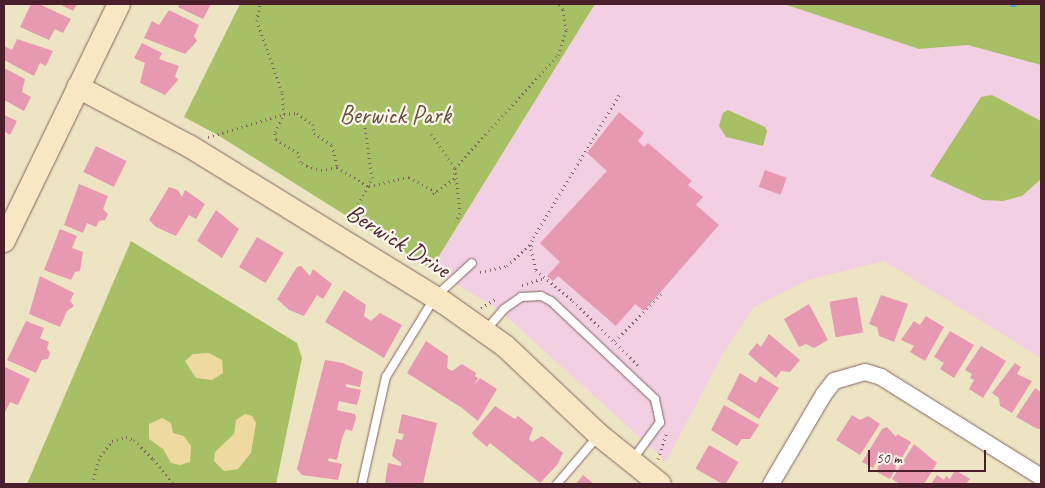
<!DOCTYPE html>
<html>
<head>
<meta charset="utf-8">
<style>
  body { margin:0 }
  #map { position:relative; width:1045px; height:488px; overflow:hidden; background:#ede4c4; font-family:Caveat,sans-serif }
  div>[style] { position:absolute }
  .built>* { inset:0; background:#f2cfe2 }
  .green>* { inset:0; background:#a8c065 }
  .sand>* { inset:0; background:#eeda9e }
  .stream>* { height:5px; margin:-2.5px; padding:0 2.5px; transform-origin:2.5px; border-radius:2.5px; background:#4fa7cc }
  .building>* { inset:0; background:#e799b1; transform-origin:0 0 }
  .path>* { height:3px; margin-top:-1.5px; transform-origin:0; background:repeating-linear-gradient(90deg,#836461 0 1px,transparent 0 5px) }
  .roads { filter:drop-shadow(0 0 1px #836461) drop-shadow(0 0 1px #836461) }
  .lane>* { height:8px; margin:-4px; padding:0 4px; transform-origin:4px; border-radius:4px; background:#fff }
  .street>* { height:16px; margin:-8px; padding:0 8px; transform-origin:8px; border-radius:8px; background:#fff }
  .secondary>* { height:22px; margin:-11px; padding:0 11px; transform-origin:11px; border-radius:11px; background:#f9e7c3 }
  span { translate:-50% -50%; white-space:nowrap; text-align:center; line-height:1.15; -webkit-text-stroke:4.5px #fbf7ec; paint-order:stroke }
  .park-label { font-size:25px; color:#664f3c }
  .street-label { font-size:25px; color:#4a1f2b }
  .frame { position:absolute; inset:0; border:5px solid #4a1f2b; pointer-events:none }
  .scale { position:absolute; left:868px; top:450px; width:118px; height:22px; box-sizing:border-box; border:2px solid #4a1f2b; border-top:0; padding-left:6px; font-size:15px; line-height:18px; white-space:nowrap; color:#4a1f2b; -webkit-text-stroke:4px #fbf7ec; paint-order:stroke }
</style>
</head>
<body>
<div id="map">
  <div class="built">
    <i style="clip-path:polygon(595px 4px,784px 4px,919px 49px,968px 45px,1041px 65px,1041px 358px,884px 261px,808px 280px,754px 307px,724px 352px,666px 461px,498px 309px,431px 269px)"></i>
  </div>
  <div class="green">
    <i style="clip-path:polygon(240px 4px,595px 4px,431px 269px,216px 134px,184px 117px)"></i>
    <i style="clip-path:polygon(784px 4px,1041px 4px,1041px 65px,968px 45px,919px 49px)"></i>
    <i style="clip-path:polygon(992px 95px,1041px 121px,1041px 179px,1022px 196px,1003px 201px,983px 200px,930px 176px,981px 97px)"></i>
    <i style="clip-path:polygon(728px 110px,765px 127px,767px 131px,763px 146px,726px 137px,719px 126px,723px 113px)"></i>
    <i style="clip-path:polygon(131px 241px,297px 343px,302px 358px,276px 484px,27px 484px)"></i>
  </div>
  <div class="sand">
    <i style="clip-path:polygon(209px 353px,222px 360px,223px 373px,212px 380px,196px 378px,185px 361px,193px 354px)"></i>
    <i style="clip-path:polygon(245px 414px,252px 416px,256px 423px,251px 453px,238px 469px,224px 471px,214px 461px,215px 452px,234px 434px,236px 420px)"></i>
    <i style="clip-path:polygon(162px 418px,171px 423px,173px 433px,184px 436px,191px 446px,190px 462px,180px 465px,171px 463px,163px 449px,149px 439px,149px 424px)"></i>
  </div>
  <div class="stream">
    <i style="left:1011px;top:4px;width:3px"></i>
  </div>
  <div class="building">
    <i style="clip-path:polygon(31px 4px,39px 4px,71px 19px,63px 33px,55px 29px,49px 40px,20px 27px)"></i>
    <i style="clip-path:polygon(59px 4px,77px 4px,73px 11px)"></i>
    <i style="clip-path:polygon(180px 4px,211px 4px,203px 19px,178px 7px)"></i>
    <i style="clip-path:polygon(169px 10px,199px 25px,194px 36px,197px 41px,185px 54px,144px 38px,152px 21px,159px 25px)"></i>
    <i style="clip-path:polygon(17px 39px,53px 51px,46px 66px,40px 63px,34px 76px,4px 60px,4px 46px,12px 50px)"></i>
    <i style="clip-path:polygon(142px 43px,162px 53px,159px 59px,179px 66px,175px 76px,178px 80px,165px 95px,140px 83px,145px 63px,134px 58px)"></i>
    <i style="clip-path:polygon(4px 68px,25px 79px,22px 92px,31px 97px,24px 111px,4px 100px)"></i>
    <i style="clip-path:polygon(619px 112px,644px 133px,638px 141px,644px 147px,648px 143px,692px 181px,688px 185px,703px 197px,696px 205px,719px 225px,644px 311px,635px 304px,616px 326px,558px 276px,553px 281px,547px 276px,560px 262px,540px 243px,607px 171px,587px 153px)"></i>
    <i style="clip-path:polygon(4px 115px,17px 121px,10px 135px,4px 131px)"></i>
    <i style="left:96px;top:146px;width:34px;height:29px;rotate:26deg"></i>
    <i style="left:765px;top:170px;width:23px;height:18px;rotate:20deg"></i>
    <i style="clip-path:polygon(79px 184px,108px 196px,103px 209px,108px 214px,105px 220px,99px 221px,96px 227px,87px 223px,83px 233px,64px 225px)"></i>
    <i style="clip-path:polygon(169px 187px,178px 190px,182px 197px,185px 190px,205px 204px,196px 219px,189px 215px,176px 236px,156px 227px,149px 220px)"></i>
    <i style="clip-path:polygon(216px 210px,239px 229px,222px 258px,197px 241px)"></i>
    <i style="clip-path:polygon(60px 229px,77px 236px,72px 248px,83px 252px,80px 271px,75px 272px,71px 280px,44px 270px)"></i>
    <i style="left:257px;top:237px;width:31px;height:35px;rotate:31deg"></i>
    <i style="clip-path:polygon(301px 266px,310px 276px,313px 269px,332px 284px,323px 299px,317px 295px,304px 316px,289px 310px,277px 299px,297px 267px)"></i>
    <i style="clip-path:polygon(40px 276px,74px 293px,70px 301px,74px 306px,67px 311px,60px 327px,29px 314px)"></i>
    <i style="clip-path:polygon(344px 290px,366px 305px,364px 316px,371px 321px,380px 313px,402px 325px,384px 358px,325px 322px)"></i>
    <i style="clip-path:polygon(881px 295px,908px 304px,894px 342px,879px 336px,877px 327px,869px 324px)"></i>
    <i style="left:857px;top:297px;width:36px;height:28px;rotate:80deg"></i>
    <i style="clip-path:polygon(809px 304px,828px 340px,814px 348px,806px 344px,799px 347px,784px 319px)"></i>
    <i style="clip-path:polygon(926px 316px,944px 327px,925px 361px,910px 352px,914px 346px,901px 340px,914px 321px,920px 325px)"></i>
    <i style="clip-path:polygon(26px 321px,44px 328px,40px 338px,49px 342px,47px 348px,50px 353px,48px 359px,42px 360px,36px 373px,7px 360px)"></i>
    <i style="clip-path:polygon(950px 331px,974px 345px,954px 378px,940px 369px,944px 363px,934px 357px)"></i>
    <i style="clip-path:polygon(769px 334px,800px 360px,790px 372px,781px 371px,776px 378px,748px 354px,757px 343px,761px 347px)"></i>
    <i style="clip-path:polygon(426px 341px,448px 356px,447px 368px,452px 371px,462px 364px,476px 373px,475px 376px,478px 378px,474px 385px,480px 378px,497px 389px,478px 421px,462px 408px,407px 373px)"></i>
    <i style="clip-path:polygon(981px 346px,1006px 361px,983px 398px,969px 389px,974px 380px,970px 378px,972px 374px,965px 370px)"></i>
    <i style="clip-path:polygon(325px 360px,343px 363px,363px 372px,360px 387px,346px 384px,346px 387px,361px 390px,357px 405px,339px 401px,337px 410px,355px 414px,356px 418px,352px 431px,346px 429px,342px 438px,337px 460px,329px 458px,328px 461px,342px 464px,338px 480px,302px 475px,297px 469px)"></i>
    <i style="clip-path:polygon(1015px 363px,1021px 367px,1017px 374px,1032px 381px,1012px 413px,1000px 406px,999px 398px,992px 393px)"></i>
    <i style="clip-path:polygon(5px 367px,30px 379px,18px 405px,10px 402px,4px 414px)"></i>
    <i style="clip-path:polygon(740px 373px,756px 383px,760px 376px,779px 388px,759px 419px,727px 399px)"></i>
    <i style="clip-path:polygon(1035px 388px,1041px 392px,1041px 429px,1038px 429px,1016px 417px)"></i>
    <i style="clip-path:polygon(724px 405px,759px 425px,750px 439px,742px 439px,737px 446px,711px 430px)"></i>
    <i style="clip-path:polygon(495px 406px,515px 419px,518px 416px,533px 428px,529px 439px,532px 442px,542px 436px,563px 453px,557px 465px,540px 483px,490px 443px,487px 447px,474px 436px,472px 433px)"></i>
    <i style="clip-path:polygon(402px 414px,437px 423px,423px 484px,385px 484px,388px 463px,401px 466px,401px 463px,392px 456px,396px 439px,402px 440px,404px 434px,398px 433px)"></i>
    <i style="clip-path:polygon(852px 415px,860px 420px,868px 416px,880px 424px,860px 455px,836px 440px)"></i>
    <i style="clip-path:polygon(887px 427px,896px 437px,897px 434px,911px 442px,890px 479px,877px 472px,879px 464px,876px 462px,873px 468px,862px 462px,882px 429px)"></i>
    <i style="clip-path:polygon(914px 444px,937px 463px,924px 484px,900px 484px,892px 479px)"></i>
    <i style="left:709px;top:445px;width:34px;height:27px;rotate:30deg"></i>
    <i style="clip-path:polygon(955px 470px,970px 479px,966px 484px,931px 484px,937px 475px,944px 480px,946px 476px,950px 479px)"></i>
    <i style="clip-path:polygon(583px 475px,594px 484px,576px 484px)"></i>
  </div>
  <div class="path">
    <i style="left:619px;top:95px;width:169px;rotate:121deg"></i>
    <i style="left:532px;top:240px;width:9px;rotate:96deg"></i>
    <i style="left:531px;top:249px;width:22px;rotate:77deg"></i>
    <i style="left:536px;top:270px;width:48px;rotate:40deg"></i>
    <i style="left:573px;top:301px;width:91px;rotate:44.6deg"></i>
    <i style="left:431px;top:134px;width:42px;rotate:54.8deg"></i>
    <i style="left:455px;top:168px;width:45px;rotate:83.7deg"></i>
    <i style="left:460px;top:213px;width:10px;rotate:119deg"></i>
    <i style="left:208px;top:137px;width:79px;rotate:-16.8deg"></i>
    <i style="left:284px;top:114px;width:22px;rotate:-95deg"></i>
    <i style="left:282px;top:92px;width:75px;rotate:-109.4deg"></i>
    <i style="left:257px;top:21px;width:17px;rotate:-80deg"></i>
    <i style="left:337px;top:167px;width:15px;rotate:169deg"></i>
    <i style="left:322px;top:170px;width:16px;rotate:-165deg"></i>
    <i style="left:307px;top:166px;width:8px;rotate:-150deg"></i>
    <i style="left:300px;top:162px;width:9px;rotate:-103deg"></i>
    <i style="left:298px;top:153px;width:26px;rotate:-148deg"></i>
    <i style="left:276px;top:139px;width:7px;rotate:-98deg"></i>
    <i style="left:275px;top:132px;width:20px;rotate:-63deg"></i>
    <i style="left:284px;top:114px;width:13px;rotate:-4deg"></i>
    <i style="left:297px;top:113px;width:19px;rotate:35deg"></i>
    <i style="left:313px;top:124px;width:9px;rotate:84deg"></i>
    <i style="left:314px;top:133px;width:22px;rotate:34deg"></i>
    <i style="left:332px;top:145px;width:23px;rotate:77deg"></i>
    <i style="left:337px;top:167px;width:36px;rotate:32deg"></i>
    <i style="left:369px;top:186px;width:41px;rotate:-12.7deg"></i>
    <i style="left:409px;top:177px;width:31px;rotate:29deg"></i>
    <i style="left:433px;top:194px;width:26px;rotate:-36deg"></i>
    <i style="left:454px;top:179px;width:11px;rotate:-85deg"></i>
    <i style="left:455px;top:168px;width:153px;rotate:-47.7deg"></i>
    <i style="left:558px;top:55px;width:26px;rotate:-72deg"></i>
    <i style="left:566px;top:30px;width:21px;rotate:-98deg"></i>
    <i style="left:563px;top:9px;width:6px;rotate:-129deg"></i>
    <i style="left:349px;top:222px;width:50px;rotate:-62.4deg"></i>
    <i style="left:372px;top:178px;width:67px;rotate:-97.8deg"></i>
    <i style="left:480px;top:272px;width:28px;rotate:-13deg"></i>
    <i style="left:507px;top:266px;width:33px;rotate:-43deg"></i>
    <i style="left:522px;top:285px;width:22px;rotate:-18deg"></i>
    <i style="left:481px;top:308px;width:19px;rotate:-32deg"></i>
    <i style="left:615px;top:341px;width:66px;rotate:-45.6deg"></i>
    <i style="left:658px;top:459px;width:28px;rotate:-72deg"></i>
    <i style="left:92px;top:484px;width:29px;rotate:-74deg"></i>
    <i style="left:100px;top:456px;width:19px;rotate:-51deg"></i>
    <i style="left:112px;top:441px;width:15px;rotate:-16deg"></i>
    <i style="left:126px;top:437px;width:9px;rotate:21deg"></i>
    <i style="left:134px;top:440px;width:27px;rotate:45deg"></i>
    <i style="left:153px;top:459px;width:32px;rotate:51deg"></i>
  </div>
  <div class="roads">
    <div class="lane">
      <i style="left:485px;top:331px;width:29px;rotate:-49deg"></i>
      <i style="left:504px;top:309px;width:21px;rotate:-35deg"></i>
      <i style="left:521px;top:297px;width:20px;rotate:-3deg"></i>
      <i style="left:541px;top:296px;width:11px;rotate:27deg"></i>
      <i style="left:551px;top:301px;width:143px;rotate:43.3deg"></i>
      <i style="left:655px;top:399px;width:24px;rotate:78deg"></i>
      <i style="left:660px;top:422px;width:46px;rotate:126.1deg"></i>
      <i style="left:362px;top:484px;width:110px;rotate:-77.4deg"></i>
      <i style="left:386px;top:377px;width:94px;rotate:-58.5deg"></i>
      <i style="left:435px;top:297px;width:50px;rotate:-42.6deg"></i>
      <i style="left:557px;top:484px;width:63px;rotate:-49.5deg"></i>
    </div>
    <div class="street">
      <i style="left:771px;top:484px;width:104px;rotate:-59.5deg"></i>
      <i style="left:824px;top:394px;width:16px;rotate:-52deg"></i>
      <i style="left:834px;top:381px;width:32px;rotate:-16deg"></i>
      <i style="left:865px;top:372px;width:17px;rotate:17deg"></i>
      <i style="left:881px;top:377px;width:189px;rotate:32deg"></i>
    </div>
    <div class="secondary">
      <i style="left:78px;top:87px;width:126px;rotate:28deg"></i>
      <i style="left:189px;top:146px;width:298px;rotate:31.6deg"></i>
      <i style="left:443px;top:302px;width:76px;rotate:35.4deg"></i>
      <i style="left:505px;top:346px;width:129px;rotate:43.4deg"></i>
      <i style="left:599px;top:435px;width:78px;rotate:38.8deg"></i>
      <i style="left:4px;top:241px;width:263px;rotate:-64.1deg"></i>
    </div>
  </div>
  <div class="park-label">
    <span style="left:395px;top:115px">Berwick Park</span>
  </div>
  <div class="street-label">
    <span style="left:398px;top:241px;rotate:32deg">Berwick Drive</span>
  </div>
  <div class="frame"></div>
  <div class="scale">50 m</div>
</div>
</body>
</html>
